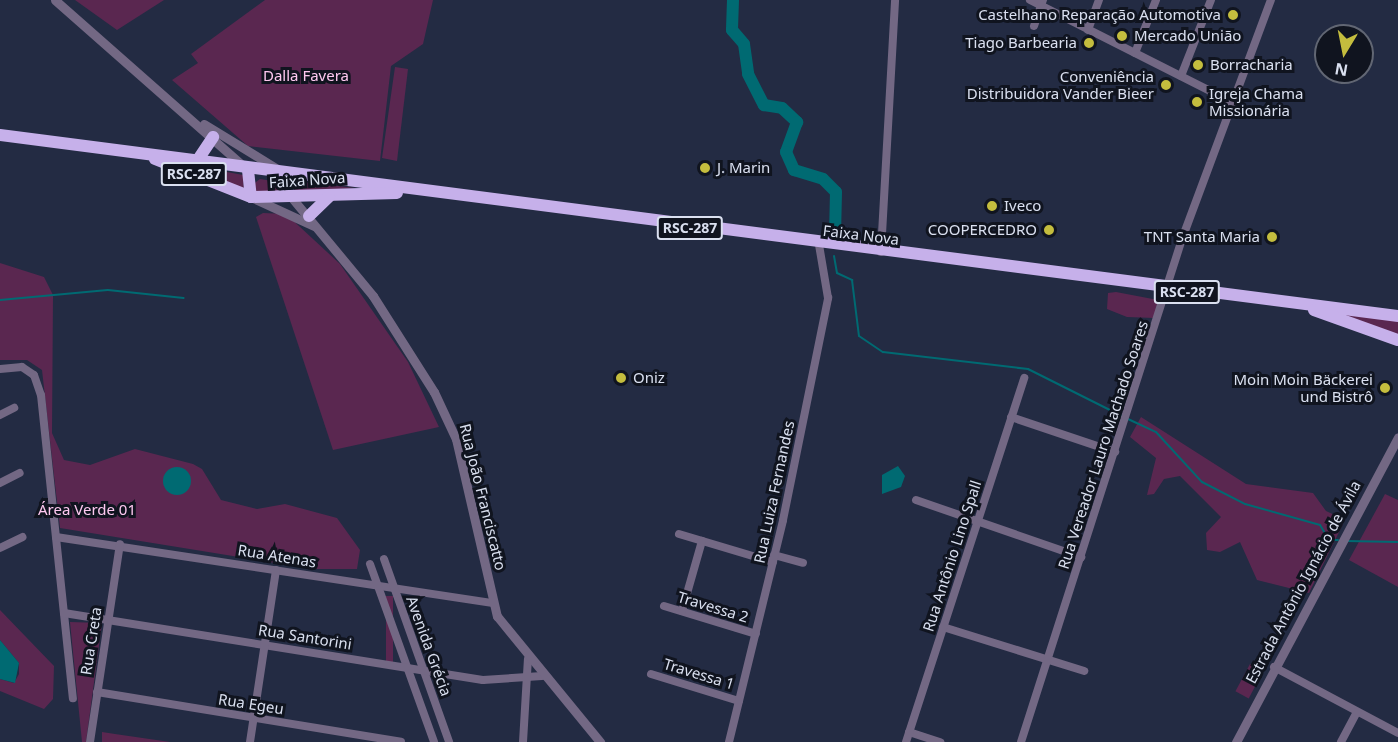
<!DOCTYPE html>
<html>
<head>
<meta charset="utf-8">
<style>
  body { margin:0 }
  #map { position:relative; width:1398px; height:742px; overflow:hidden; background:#232b43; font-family:"Noto Sans",sans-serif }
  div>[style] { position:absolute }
  .green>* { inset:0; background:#5a2750; transform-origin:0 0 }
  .water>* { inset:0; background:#006a72 }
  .round { border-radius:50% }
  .stream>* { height:2px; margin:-1px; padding:0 1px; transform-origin:1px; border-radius:1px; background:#006a72 }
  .river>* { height:12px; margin:-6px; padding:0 6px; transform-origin:6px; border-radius:6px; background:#006a72 }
  .minor>* { height:8px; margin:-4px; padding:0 4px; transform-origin:4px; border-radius:4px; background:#736884 }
  .tertiary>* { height:9px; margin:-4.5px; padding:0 4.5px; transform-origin:4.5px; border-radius:4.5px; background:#736884 }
  .trunk>* { height:12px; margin:-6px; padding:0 6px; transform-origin:6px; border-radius:6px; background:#c6b0ea }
  .dots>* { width:16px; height:16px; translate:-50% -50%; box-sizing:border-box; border:3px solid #10141f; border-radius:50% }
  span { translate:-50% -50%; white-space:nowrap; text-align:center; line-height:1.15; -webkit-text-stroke:6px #10141f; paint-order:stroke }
  .shield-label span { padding:2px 4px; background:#10141f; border:2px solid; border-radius:4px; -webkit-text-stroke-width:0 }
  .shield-label { font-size:14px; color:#dae0f0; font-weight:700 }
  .poi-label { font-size:15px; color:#dae0f0 }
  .right { translate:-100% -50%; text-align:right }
  .left { translate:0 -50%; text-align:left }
  .park-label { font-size:15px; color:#fec8f0 }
  .street-label { font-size:15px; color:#dae0f0 }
  .north { position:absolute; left:1314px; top:24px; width:60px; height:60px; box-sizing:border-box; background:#10141f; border:2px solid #616673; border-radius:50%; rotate:190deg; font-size:16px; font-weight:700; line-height:24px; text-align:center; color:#dae0f0 }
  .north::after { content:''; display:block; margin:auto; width:21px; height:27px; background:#c4bd3e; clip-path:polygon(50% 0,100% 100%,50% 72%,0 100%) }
</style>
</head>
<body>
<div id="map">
  <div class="green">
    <i style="clip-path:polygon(75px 0,164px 0,117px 30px)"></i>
    <i style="clip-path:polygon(265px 0,433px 0,423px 44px,391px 66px,380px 161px,248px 146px,172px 80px,198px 63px,191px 54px)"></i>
    <i style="clip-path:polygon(395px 67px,408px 69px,397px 161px,382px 158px)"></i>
    <i style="clip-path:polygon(190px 165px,243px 175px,244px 191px)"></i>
    <i style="clip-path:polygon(260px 179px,279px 182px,283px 190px,256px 193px,252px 185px)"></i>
    <i style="clip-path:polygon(293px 181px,355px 188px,295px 192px)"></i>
    <i style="clip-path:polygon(263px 213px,286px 214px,340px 264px,408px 362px,439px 427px,333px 450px,256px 217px)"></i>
    <i style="clip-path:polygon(0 263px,44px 277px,53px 295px,52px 433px,64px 460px,90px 465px,135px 449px,193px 464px,202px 469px,221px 500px,257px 509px,285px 504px,337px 518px,360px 550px,357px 569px,313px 569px,60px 528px,42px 370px,27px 360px,0 360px)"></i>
    <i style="clip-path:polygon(1116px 292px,1158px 300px,1154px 318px,1127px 317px,1107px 309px,1108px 293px)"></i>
    <i style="clip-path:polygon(1325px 309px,1398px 321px,1398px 335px)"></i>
    <i style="clip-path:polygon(1141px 417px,1246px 484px,1313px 493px,1326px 511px,1339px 517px,1343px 524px,1309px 593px,1257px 580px,1240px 542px,1220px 552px,1207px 550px,1206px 533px,1221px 517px,1180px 476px,1164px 479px,1154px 494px,1147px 495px,1156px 458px,1130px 437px)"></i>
    <i style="clip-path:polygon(1385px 494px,1398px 500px,1398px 587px,1349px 560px)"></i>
    <i style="left:386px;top:596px;width:7px;height:69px"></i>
    <i style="clip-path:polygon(0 610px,54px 666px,53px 699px,44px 709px,0 691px,0 679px,14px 683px,19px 674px,19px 663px,0 640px)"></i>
    <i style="clip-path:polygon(70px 622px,102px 623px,86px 742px,82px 742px)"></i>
    <i style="left:1250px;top:664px;width:15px;height:31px;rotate:28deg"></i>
    <i style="clip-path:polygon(102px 732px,115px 734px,170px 742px,102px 742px)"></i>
  </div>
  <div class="water">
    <i style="clip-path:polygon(898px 466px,905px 476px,901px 487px,882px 494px,882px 475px)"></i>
    <i class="round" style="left:163px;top:467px;width:28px;height:28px"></i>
    <i style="clip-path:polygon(0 640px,19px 663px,15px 683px,0 679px)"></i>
  </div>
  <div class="stream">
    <i style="left:834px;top:256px;width:17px;rotate:80deg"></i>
    <i style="left:837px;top:273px;width:17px;rotate:25deg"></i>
    <i style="left:852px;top:280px;width:56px;rotate:82.9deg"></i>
    <i style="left:859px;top:336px;width:29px;rotate:34deg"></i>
    <i style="left:883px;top:352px;width:146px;rotate:6.7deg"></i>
    <i style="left:1028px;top:369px;width:105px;rotate:26.6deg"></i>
    <i style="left:0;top:300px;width:108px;rotate:-5.3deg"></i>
    <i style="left:108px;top:290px;width:76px;rotate:6deg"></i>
    <i style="left:1128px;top:419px;width:31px;rotate:25deg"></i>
    <i style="left:1156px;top:432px;width:68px;rotate:47.4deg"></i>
    <i style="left:1202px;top:482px;width:48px;rotate:27.1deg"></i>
    <i style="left:1245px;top:504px;width:78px;rotate:15.6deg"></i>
    <i style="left:1320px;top:525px;width:17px;rotate:59deg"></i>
    <i style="left:1329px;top:540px;width:9px"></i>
    <i style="left:1347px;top:541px;width:51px;rotate:1.1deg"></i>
  </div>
  <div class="river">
    <i style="left:733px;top:0;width:30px;rotate:92deg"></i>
    <i style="left:732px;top:30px;width:18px;rotate:49deg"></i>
    <i style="left:744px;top:44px;width:30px;rotate:82deg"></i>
    <i style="left:748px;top:74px;width:35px;rotate:63deg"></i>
    <i style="left:764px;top:105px;width:18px;rotate:9deg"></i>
    <i style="left:782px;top:108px;width:21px;rotate:43deg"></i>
    <i style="left:797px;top:122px;width:32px;rotate:110deg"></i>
    <i style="left:786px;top:152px;width:20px;rotate:66deg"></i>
    <i style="left:794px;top:170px;width:30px;rotate:17deg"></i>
    <i style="left:823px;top:179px;width:18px;rotate:45deg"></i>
    <i style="left:836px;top:192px;width:45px;rotate:91.3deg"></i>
  </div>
  <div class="minor">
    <i style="left:1030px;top:0;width:226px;rotate:26.8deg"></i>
    <i style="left:1034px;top:26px;width:28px;rotate:-71deg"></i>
    <i style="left:1088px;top:30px;width:32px;rotate:-70deg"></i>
    <i style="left:1135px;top:53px;width:57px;rotate:-68.4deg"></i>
    <i style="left:1181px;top:76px;width:82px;rotate:-68.5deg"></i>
    <i style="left:881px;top:252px;width:252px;rotate:-86.8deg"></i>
    <i style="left:0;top:369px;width:22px;rotate:-5deg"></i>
    <i style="left:22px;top:367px;width:14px;rotate:34deg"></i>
    <i style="left:34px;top:375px;width:21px;rotate:71deg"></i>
    <i style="left:41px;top:395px;width:305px;rotate:84deg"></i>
    <i style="left:0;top:415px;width:16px;rotate:-27deg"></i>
    <i style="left:1011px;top:417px;width:110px;rotate:18.6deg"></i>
    <i style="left:0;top:483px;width:22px;rotate:-27deg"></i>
    <i style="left:916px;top:500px;width:175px;rotate:19.1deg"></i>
    <i style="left:679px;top:534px;width:98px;rotate:16.6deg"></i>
    <i style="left:56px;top:537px;width:442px;rotate:8.6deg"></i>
    <i style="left:0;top:548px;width:25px;rotate:-26deg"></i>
    <i style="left:774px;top:555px;width:30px;rotate:15deg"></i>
    <i style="left:384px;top:559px;width:194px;rotate:70.4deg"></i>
    <i style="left:370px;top:564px;width:189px;rotate:70.2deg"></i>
    <i style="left:664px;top:606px;width:96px;rotate:16.9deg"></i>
    <i style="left:682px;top:611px;width:73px;rotate:-74.1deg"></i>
    <i style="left:64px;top:613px;width:424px;rotate:9.1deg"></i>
    <i style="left:483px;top:680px;width:59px;rotate:-3.9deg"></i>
    <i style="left:943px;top:627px;width:148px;rotate:17.3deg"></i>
    <i style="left:1274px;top:667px;width:140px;rotate:28deg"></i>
    <i style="left:651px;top:674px;width:92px;rotate:17.1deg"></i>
    <i style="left:97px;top:692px;width:308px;rotate:9.3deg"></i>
    <i style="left:909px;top:732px;width:33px;rotate:18deg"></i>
    <i style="left:90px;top:742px;width:200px;rotate:-81.4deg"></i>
    <i style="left:250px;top:742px;width:174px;rotate:-81.4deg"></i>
    <i style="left:523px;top:742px;width:83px;rotate:-86.6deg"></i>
    <i style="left:729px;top:742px;width:228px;rotate:-76.3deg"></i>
    <i style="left:783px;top:520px;width:227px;rotate:-78.5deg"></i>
    <i style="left:828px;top:298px;width:54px;rotate:-99.6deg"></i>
    <i style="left:906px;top:742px;width:383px;rotate:-72deg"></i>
    <i style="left:1021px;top:742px;width:528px;rotate:-72.25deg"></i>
    <i style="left:1182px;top:239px;width:255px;rotate:-69.6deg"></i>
    <i style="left:1341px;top:742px;width:34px;rotate:-62deg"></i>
  </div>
  <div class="tertiary">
    <i style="left:55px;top:0;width:256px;rotate:41.4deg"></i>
    <i style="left:204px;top:124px;width:88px;rotate:31.5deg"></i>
    <i style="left:253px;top:198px;width:67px;rotate:24.7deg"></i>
    <i style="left:292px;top:198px;width:127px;rotate:50.4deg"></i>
    <i style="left:373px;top:296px;width:114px;rotate:57.6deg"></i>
    <i style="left:434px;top:392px;width:52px;rotate:64.9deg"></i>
    <i style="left:456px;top:439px;width:182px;rotate:77deg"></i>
    <i style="left:497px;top:616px;width:163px;rotate:50.7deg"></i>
    <i style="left:1236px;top:742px;width:345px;rotate:-62deg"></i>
  </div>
  <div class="trunk">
    <i style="left:0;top:135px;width:1410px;rotate:7.38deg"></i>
    <i style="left:155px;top:159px;width:103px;rotate:21.6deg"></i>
    <i style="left:251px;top:197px;width:146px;rotate:-1.6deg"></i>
    <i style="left:197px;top:161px;width:29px;rotate:-56deg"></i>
    <i style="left:248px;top:170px;width:27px;rotate:84deg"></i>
    <i style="left:309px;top:216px;width:28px;rotate:-44deg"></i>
    <i style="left:1314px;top:310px;width:89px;rotate:19.7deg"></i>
  </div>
  <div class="dots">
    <i style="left:1233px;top:15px;background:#c4bd3e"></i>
    <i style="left:1122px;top:36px;background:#c4bd3e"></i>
    <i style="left:1089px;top:43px;background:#c4bd3e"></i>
    <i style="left:1198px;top:65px;background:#c4bd3e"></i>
    <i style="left:1166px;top:85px;background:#c4bd3e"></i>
    <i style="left:1197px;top:102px;background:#c4bd3e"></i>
    <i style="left:705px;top:168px;background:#c4bd3e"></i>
    <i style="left:992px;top:206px;background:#c4bd3e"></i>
    <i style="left:1049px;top:230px;background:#c4bd3e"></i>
    <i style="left:1272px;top:237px;background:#c4bd3e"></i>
    <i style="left:621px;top:378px;background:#c4bd3e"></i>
    <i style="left:1385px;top:388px;background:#c4bd3e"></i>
  </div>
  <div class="shield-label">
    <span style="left:194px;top:174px">RSC-287</span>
    <span style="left:690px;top:228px">RSC-287</span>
    <span style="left:1187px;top:292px">RSC-287</span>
  </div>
  <div class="poi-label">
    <span class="right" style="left:1221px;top:15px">Castelhano Reparação Automotiva</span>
    <span class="left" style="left:1134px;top:36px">Mercado União</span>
    <span class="right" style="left:1077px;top:43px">Tiago Barbearia</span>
    <span class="left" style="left:1210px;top:65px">Borracharia</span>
    <span class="right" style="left:1154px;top:85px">Conveniência<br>Distribuidora Vander Bieer</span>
    <span class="left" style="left:1209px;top:102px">Igreja Chama<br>Missionária</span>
    <span class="left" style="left:717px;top:168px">J. Marin</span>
    <span class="left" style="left:1004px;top:206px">Iveco</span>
    <span class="right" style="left:1037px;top:230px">COOPERCEDRO</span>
    <span class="right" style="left:1260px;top:237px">TNT Santa Maria</span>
    <span class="left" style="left:633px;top:378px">Oniz</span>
    <span class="right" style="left:1373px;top:388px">Moin Moin Bäckerei<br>und Bistrô</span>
  </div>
  <div class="park-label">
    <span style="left:306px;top:76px">Dalla Favera</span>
    <span style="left:87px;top:510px">Área Verde 01</span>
  </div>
  <div class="street-label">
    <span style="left:307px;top:180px;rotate:-4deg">Faixa Nova</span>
    <span style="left:861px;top:235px;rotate:7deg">Faixa Nova</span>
    <span style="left:1103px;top:445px;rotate:-72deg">Rua Vereador Lauro Machado Soares</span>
    <span style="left:774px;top:492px;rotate:-78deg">Rua Luiza Fernandes</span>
    <span style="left:483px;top:497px;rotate:76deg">Rua João Franciscatto</span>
    <span style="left:277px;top:556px;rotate:9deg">Rua Atenas</span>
    <span style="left:952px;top:556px;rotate:-72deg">Rua Antônio Lino Spall</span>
    <span style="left:1303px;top:582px;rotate:-62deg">Estrada Antônio Ignácio de Ávila</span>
    <span style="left:713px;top:607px;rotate:17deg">Travessa 2</span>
    <span style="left:305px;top:637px;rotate:9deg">Rua Santorini</span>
    <span style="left:91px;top:641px;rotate:-81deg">Rua Creta</span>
    <span style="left:429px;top:646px;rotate:70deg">Avenida Grécia</span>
    <span style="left:699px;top:674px;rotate:17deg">Travessa 1</span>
    <span style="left:251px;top:704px;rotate:9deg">Rua Egeu</span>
  </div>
  <div class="north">N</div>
</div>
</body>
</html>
